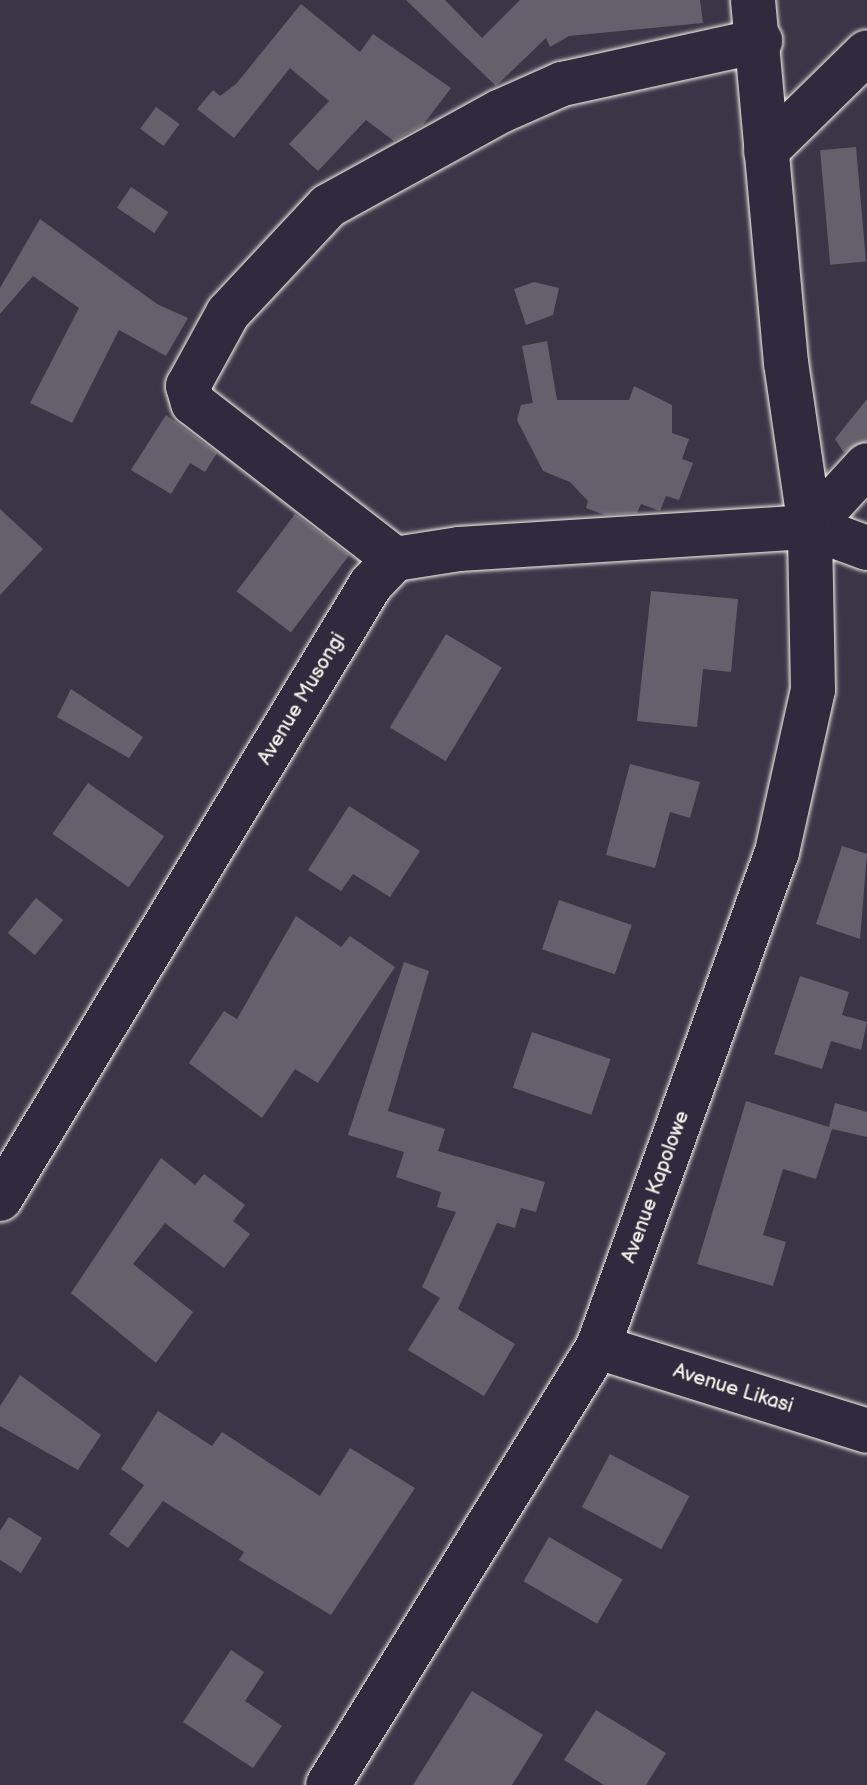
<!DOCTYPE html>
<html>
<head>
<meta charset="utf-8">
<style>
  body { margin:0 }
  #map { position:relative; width:867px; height:1785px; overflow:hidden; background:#3b3647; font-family:"Balsamiq Sans",sans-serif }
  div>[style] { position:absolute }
  .building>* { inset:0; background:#65616c; transform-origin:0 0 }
  .roads { filter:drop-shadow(0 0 2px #f4f1e8) drop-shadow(0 0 2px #f4f1e8) }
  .minor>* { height:44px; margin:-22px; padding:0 22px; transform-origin:22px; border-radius:22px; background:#2f2a3d }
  span { translate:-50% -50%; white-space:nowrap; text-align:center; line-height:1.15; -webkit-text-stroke:8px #2f2a3d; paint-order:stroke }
  .street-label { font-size:20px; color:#f4f1e8 }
</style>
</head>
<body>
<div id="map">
  <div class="building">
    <i style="clip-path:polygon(406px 0,445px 0,482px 38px,520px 0,700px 0,703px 23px,569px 36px,550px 47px,546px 38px,496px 86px)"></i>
    <i style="clip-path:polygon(301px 4px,360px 52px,373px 34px,451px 88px,423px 125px,394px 141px,366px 120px,318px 171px,289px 144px,329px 101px,290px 68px,234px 138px,197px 109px,213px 90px,220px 96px,236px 84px)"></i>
    <i style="left:156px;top:107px;width:29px;height:27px;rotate:36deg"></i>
    <i style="left:856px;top:147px;width:115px;height:36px;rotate:85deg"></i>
    <i style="left:131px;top:187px;width:45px;height:25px;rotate:34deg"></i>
    <i style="clip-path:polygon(40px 219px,157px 304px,188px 318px,166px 356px,119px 330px,72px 423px,30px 403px,79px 308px,33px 276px,0 314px,0 288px)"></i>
    <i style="clip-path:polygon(534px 282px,559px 288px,553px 315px,526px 325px,514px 289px)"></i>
    <i style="clip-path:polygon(547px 341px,557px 400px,629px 400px,634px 386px,672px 405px,672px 433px,689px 439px,682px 459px,693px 463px,679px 500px,666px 496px,660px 511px,641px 504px,637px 513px,605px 515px,586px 508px,588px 501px,570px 482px,543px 471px,517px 420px,521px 405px,533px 403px,522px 346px)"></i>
    <i style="clip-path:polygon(867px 399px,867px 441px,844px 453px,835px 439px)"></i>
    <i style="clip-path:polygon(166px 415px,217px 453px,205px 472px,190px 463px,171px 494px,131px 470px)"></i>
    <i style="clip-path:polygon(0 509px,43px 549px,0 595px)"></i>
    <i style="left:295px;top:514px;width:68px;height:97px;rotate:37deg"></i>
    <i style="clip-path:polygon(651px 591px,738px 599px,731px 672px,703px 669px,697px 727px,637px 721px)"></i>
    <i style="left:446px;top:634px;width:65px;height:109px;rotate:31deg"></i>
    <i style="clip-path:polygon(71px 689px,143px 737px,129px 758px,57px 717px)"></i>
    <i style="clip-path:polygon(630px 764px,700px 782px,690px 818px,670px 812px,655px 868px,606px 855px)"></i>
    <i style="left:88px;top:783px;width:93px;height:62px;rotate:35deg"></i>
    <i style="clip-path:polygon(349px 806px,420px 851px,390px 897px,353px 874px,341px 891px,308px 870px)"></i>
    <i style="clip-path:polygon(842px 846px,867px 854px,860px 939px,816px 924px)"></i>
    <i style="left:36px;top:898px;width:35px;height:45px;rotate:39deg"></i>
    <i style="left:559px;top:900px;width:77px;height:52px;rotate:19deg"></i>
    <i style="clip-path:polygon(296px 916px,341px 947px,350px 936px,395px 967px,318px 1083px,295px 1069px,262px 1118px,189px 1063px,224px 1011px,237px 1019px)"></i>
    <i style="clip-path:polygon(404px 962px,429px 971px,388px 1111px,445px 1129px,438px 1151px,545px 1182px,536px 1212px,521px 1208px,515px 1228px,497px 1223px,458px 1309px,515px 1344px,484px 1396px,408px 1350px,440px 1298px,422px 1287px,456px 1212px,437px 1207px,441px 1192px,396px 1177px,404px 1152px,348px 1135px)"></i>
    <i style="clip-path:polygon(800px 976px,849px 992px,842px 1015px,867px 1022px,861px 1050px,831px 1041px,822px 1069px,774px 1054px)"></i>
    <i style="left:532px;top:1032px;width:83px;height:59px;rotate:19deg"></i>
    <i style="clip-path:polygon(746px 1101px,829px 1127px,835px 1103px,867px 1112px,867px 1137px,832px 1129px,816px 1179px,783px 1169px,763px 1235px,786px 1242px,773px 1286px,697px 1264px)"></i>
    <i style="clip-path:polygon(161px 1158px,195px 1185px,204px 1174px,245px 1205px,233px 1221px,250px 1234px,224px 1268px,165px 1223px,133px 1264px,193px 1312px,156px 1363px,71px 1293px)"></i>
    <i style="clip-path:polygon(20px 1375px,101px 1435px,78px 1470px,0 1426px,0 1406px)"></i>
    <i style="clip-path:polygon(158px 1411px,212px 1446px,222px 1432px,320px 1496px,350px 1448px,415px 1488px,331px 1615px,239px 1560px,244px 1552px,163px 1501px,128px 1548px,109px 1534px,144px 1485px,121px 1469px)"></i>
    <i style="left:610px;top:1454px;width:90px;height:60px;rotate:28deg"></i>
    <i style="clip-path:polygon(9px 1517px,42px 1538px,21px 1573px,0 1560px,0 1531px)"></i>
    <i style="left:549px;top:1537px;width:85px;height:51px;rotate:30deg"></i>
    <i style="clip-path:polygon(231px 1650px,264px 1672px,245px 1701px,282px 1726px,253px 1768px,183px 1722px)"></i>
    <i style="clip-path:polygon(472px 1691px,543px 1735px,512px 1785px,413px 1785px)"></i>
    <i style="clip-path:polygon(596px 1710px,666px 1753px,646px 1785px,604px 1785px,564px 1760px)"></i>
  </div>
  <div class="roads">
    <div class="minor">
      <i style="left:766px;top:151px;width:141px;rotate:-44.4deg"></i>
      <i style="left:810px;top:527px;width:84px;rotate:-47.4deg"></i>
      <i style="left:395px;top:559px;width:255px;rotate:-142.3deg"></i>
      <i style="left:193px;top:403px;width:18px;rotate:-106deg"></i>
      <i style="left:188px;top:386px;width:83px;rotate:-61.3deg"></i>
      <i style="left:228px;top:313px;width:146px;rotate:-46.9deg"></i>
      <i style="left:328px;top:206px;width:197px;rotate:-28.8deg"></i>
      <i style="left:501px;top:111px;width:67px;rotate:-23.9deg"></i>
      <i style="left:562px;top:84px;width:203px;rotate:-12.3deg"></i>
      <i style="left:0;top:1199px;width:718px;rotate:-58.9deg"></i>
      <i style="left:371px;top:584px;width:35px;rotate:-46deg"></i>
      <i style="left:395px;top:559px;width:65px;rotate:-8.9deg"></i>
      <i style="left:459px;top:549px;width:352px;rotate:-3.6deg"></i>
      <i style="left:810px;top:527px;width:61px;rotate:20.2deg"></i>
      <i style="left:598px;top:1347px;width:282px;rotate:17.3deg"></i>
      <i style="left:328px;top:1785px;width:515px;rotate:-58.35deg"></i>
      <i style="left:598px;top:1347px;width:526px;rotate:-70.12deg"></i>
      <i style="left:777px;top:852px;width:166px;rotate:-77.5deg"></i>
      <i style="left:813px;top:690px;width:163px;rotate:-91.1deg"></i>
      <i style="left:810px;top:527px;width:166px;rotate:-98.3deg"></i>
      <i style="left:786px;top:363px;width:364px;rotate:-95.2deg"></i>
    </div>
  </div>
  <div class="street-label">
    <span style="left:302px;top:699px;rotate:-59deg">Avenue Musongi</span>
    <span style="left:656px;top:1187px;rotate:-70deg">Avenue Kapolowe</span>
    <span style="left:733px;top:1389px;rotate:17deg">Avenue Likasi</span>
  </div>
</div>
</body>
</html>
